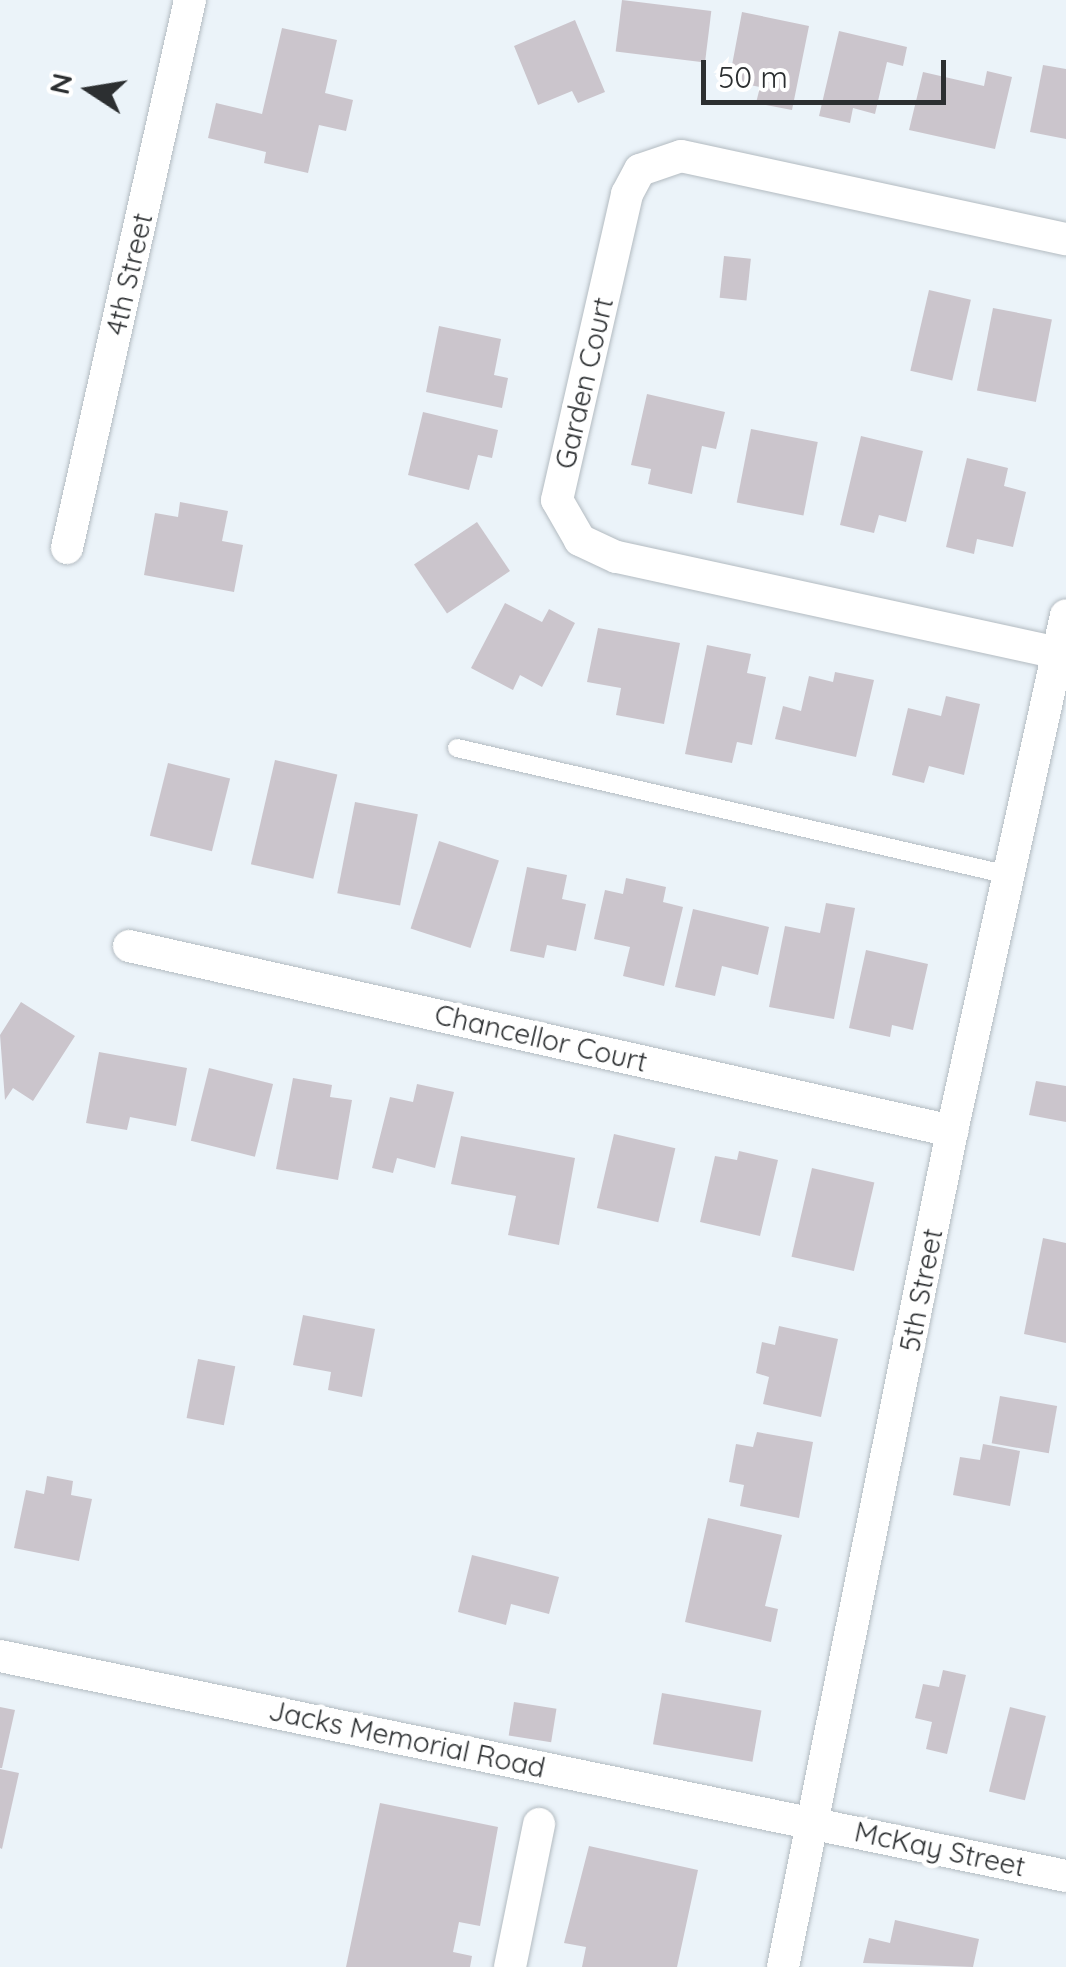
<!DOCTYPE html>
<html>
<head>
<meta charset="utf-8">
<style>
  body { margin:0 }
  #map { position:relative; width:1066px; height:1967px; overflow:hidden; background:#ebf3f9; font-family:Quicksand,sans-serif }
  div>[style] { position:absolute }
  .building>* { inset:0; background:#cbc5cc; transform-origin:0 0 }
  .roads { filter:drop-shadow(0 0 2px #b3bbc1) drop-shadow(0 0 2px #b3bbc1) }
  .lane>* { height:18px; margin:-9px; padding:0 9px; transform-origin:9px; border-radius:9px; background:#fff }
  .street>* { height:32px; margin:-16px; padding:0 16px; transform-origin:16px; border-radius:16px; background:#fff }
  span { translate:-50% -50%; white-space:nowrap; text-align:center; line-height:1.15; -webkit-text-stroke:10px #fff; paint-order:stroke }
  .street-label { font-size:28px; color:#2c2f31 }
  .north { position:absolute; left:40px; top:40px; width:100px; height:100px; -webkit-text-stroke:8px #fff; paint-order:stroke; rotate:282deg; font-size:28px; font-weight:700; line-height:40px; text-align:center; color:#2c2f31 }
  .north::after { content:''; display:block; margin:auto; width:35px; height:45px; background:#2c2f31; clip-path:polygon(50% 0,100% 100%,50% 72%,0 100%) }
  .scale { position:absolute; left:701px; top:60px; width:245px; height:45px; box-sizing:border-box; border:5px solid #2c2f31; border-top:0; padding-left:12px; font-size:30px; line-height:35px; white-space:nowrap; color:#2c2f31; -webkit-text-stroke:8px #fff; paint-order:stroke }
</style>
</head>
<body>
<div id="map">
  <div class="building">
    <i style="left:622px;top:0;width:90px;height:52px;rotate:7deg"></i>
    <i style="clip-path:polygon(742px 12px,809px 26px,792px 110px,756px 103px,760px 87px,729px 81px)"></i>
    <i style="clip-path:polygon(575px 20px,605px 92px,578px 103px,572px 91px,538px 105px,514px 46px)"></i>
    <i style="clip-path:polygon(282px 28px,337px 40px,325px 93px,353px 100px,346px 131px,319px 125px,308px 173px,264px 163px,266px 152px,208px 138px,216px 103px,262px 114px)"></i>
    <i style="clip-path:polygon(839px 31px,907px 47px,903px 66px,887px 62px,875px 114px,853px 108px,850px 123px,819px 116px)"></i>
    <i style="clip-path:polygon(1043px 65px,1066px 69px,1066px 139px,1030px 132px)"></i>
    <i style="clip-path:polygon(987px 71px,1012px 77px,995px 149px,909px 130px,923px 72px,984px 86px)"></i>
    <i style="left:724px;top:256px;width:27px;height:42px;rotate:6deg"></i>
    <i style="left:929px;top:290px;width:43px;height:83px;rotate:13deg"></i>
    <i style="left:993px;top:308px;width:60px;height:84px;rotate:11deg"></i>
    <i style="clip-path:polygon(439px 326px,501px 339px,494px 375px,508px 378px,502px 408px,426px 392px)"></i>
    <i style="clip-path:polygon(647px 394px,725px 412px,716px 449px,702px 446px,692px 494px,648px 484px,651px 469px,631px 465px)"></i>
    <i style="clip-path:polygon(423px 412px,498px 430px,492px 458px,478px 455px,469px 490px,408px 475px)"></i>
    <i style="left:751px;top:429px;width:68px;height:75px;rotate:11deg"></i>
    <i style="clip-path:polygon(861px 436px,923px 451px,906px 522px,879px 515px,874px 533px,840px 525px)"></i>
    <i style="clip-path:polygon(967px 458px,1008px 468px,1004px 486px,1026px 492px,1013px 547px,977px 539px,974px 554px,946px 547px)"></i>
    <i style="clip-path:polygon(180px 502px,228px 511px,222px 541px,243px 545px,234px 592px,144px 575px,155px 513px,178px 517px)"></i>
    <i style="left:477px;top:522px;width:59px;height:76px;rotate:56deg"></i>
    <i style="clip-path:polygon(505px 603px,542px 622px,549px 609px,575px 623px,542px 687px,520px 675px,513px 690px,471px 668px)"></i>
    <i style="clip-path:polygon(598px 628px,680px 643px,664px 724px,616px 715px,621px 688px,587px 682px)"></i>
    <i style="clip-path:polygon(707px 645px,751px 654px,747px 673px,766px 677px,752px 745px,737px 742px,732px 763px,685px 754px)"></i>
    <i style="clip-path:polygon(835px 672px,874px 680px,856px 757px,775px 739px,783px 706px,801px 711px,809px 676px,833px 682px)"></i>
    <i style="clip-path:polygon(946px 696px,980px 704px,964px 775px,929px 766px,924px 783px,892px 775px,908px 708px,941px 716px)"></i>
    <i style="left:275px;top:760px;width:64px;height:107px;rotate:13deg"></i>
    <i style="left:168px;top:763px;width:64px;height:75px;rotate:14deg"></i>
    <i style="left:355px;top:802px;width:64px;height:93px;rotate:11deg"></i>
    <i style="left:439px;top:841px;width:63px;height:92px;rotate:18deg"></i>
    <i style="clip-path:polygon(527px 867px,567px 875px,562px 899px,586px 904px,576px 951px,547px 945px,544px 958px,510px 951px)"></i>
    <i style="clip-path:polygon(626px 878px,666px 887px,663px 902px,683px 907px,664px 986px,623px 976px,630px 947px,594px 939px,605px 890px,623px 894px)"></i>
    <i style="clip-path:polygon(826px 903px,855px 908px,834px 1019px,769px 1007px,785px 926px,820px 933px)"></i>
    <i style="clip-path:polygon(693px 909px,769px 927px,758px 975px,722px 966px,715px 996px,675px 987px)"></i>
    <i style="clip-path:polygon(866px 950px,928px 964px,913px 1030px,892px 1025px,890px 1037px,849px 1028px)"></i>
    <i style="clip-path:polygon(21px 1002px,75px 1036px,33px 1101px,13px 1088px,5px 1100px,0 1035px)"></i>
    <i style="clip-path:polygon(99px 1052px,187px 1068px,176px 1126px,130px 1117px,127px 1130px,86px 1123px)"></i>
    <i style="left:209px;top:1068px;width:66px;height:75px;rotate:14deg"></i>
    <i style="clip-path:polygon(293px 1078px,332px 1085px,330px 1097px,352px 1100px,338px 1180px,276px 1169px)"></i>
    <i style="clip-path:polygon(1036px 1081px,1066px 1086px,1066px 1122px,1029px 1115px)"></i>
    <i style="clip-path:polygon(417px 1084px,454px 1092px,435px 1168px,397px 1158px,393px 1173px,372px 1168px,390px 1097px,413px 1102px)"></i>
    <i style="left:614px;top:1134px;width:63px;height:76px;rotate:13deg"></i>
    <i style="clip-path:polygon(461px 1136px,575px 1158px,559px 1245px,508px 1235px,516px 1196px,451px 1184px)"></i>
    <i style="clip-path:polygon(739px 1151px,778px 1160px,760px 1236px,700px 1222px,715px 1156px,737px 1160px)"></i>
    <i style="left:812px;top:1168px;width:64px;height:91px;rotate:13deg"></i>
    <i style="clip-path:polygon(1043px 1238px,1066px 1243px,1066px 1343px,1024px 1334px)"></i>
    <i style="clip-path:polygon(303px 1315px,375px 1329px,362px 1397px,328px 1390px,331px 1372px,293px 1365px)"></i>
    <i style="clip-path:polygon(779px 1326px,838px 1339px,821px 1417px,763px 1404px,769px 1377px,756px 1373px,762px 1342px,775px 1345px)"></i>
    <i style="left:198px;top:1359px;width:38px;height:60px;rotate:11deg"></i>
    <i style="left:1000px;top:1396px;width:58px;height:48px;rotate:10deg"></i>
    <i style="clip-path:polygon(757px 1432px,813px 1442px,799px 1518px,740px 1506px,744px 1485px,729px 1482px,736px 1444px,753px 1447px)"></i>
    <i style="clip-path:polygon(983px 1444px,1020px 1451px,1010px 1506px,953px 1495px,960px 1457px,980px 1460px)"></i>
    <i style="clip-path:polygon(47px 1476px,73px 1481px,71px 1495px,92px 1499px,79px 1561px,14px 1548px,26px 1490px,44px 1494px)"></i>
    <i style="clip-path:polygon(708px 1518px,782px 1535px,765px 1606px,778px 1609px,771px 1642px,685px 1622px)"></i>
    <i style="clip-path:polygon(472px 1555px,559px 1577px,549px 1614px,511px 1604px,506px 1625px,458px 1612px)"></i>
    <i style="clip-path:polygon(943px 1670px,966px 1675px,947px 1754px,926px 1749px,932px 1722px,915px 1718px,923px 1684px,939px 1687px)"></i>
    <i style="left:662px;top:1693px;width:101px;height:52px;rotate:10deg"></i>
    <i style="left:514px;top:1702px;width:43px;height:34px;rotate:9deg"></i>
    <i style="clip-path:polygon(0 1707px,15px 1710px,2px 1768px,0 1768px)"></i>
    <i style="left:1010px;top:1707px;width:37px;height:87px;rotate:14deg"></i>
    <i style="clip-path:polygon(0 1769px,19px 1773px,2px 1849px,0 1848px)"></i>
    <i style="clip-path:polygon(380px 1803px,498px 1827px,480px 1926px,459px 1922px,453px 1952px,472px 1956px,470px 1967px,346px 1967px)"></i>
    <i style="clip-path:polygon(589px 1846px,698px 1870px,677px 1967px,582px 1967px,586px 1947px,564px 1943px)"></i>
    <i style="clip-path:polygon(895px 1920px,979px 1939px,973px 1967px,863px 1963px,869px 1938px,890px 1943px)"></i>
  </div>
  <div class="roads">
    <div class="lane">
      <i style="left:457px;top:748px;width:566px;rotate:12.96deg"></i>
    </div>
    <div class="street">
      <i style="left:67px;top:548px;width:562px;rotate:-77.35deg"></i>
      <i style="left:1058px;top:653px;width:452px;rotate:-167.7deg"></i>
      <i style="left:616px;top:557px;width:40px;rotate:-155deg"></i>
      <i style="left:580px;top:540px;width:46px;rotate:-119.9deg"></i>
      <i style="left:557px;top:500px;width:314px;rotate:-77.1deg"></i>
      <i style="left:627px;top:194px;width:27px;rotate:-62deg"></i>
      <i style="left:640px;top:170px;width:43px;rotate:-18.9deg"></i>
      <i style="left:681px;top:156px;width:394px;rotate:12.2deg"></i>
      <i style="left:129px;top:946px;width:844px;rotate:12.67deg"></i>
      <i style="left:0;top:1656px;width:1088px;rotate:11.66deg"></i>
      <i style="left:510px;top:1967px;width:146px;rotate:-78.5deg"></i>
      <i style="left:783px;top:1967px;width:853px;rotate:-78.57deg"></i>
      <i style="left:952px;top:1131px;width:528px;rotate:-77.54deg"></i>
    </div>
  </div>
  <div class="street-label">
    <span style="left:129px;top:274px;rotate:-77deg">4th Street</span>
    <span style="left:584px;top:383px;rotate:-77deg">Garden Court</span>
    <span style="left:541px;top:1038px;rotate:13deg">Chancellor Court</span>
    <span style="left:921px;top:1290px;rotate:-79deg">5th Street</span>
    <span style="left:407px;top:1739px;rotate:12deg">Jacks Memorial Road</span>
    <span style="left:940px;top:1849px;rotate:12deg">McKay Street</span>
  </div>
  <div class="north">N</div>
  <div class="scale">50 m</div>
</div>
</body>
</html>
